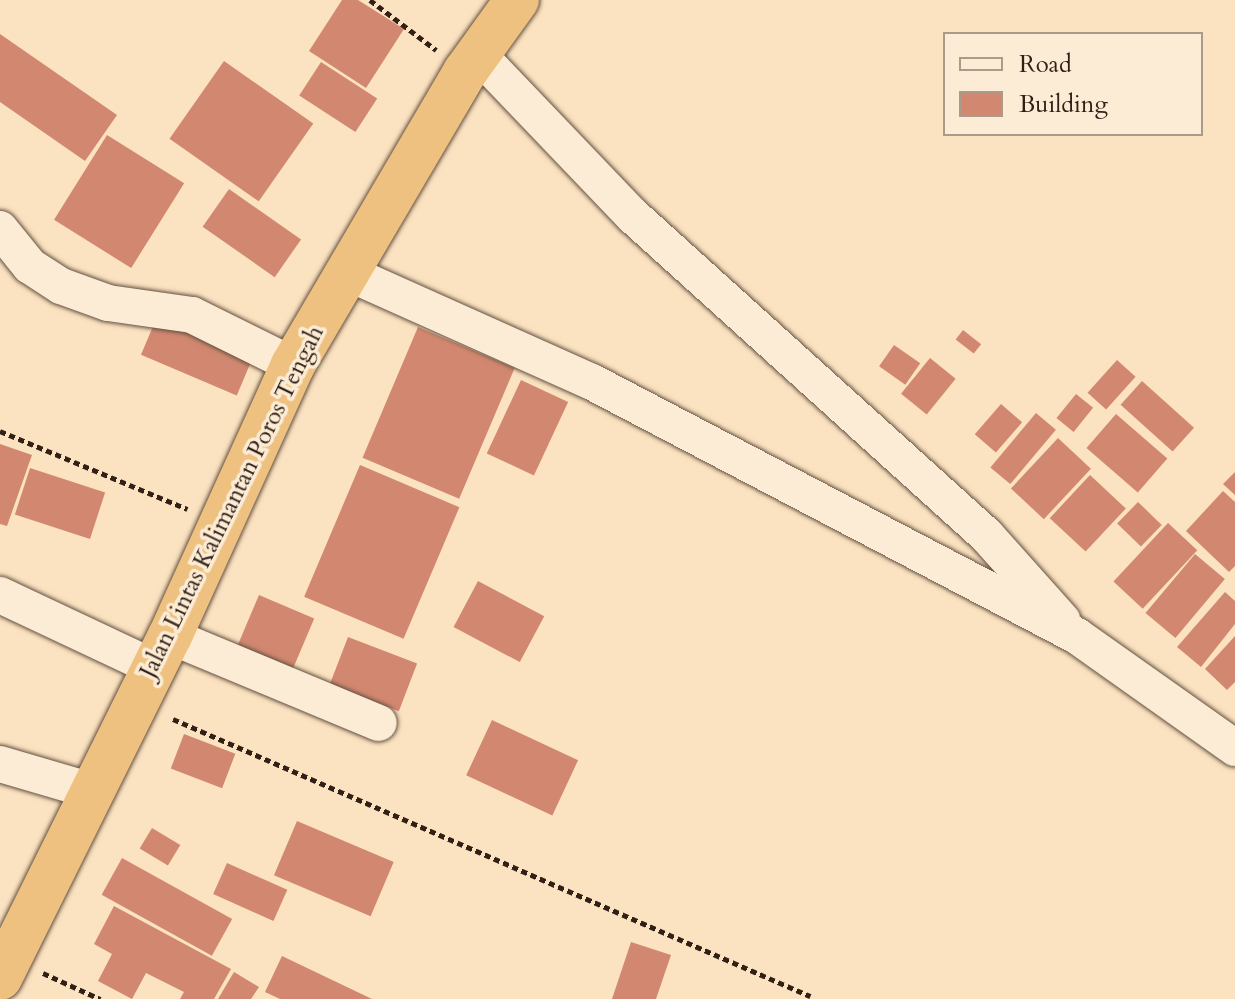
<!DOCTYPE html>
<html>
<head>
<meta charset="utf-8">
<style>
  body { margin:0 }
  #map { position:relative; width:1235px; height:999px; overflow:hidden; background:#fbe2c0; font-family:Cardo,serif }
  div>[style] { position:absolute }
  .building>* { inset:0; background:#d28870; transform-origin:0 0 }
  .path>* { height:5px; margin-top:-2.5px; transform-origin:0; background:repeating-linear-gradient(90deg,#302016 0 6px,transparent 0 10px) }
  .roads { filter:drop-shadow(0 0 2px #635040) drop-shadow(0 0 2px #635040) }
  .minor>* { height:36px; margin:-18px; padding:0 18px; transform-origin:18px; border-radius:18px; background:#fcecd6 }
  .trunk>* { height:44px; margin:-22px; padding:0 22px; transform-origin:22px; border-radius:22px; background:#eec180 }
  span { translate:-50% -50%; white-space:nowrap; text-align:center; line-height:1.15; -webkit-text-stroke:7px #fcecd6; paint-order:stroke }
  .street-label { font-size:24px; color:#302016 }
  .legend { position:absolute; left:943px; top:32px; width:260px; height:104px; box-sizing:border-box; background:#fcecd6; border:2px solid #aa9a89; margin:0; padding:10px 14px; list-style:none; font-size:24px; color:#302016 }
  .legend li { display:flex; align-items:center; gap:16px; height:40px }
  .legend b { width:40px; border:2px solid #aa9a89 }
</style>
</head>
<body>
<div id="map">
  <div class="building">
    <i style="clip-path:polygon(342px 0,358px 0,404px 29px,366px 88px,309px 51px)"></i>
    <i style="clip-path:polygon(0 34px,117px 115px,85px 161px,0 102px)"></i>
    <i style="left:224px;top:61px;width:109px;height:95px;rotate:35deg"></i>
    <i style="left:321px;top:62px;width:67px;height:40px;rotate:33deg"></i>
    <i style="left:107px;top:135px;width:91px;height:100px;rotate:32deg"></i>
    <i style="left:229px;top:189px;width:88px;height:46px;rotate:35deg"></i>
    <i style="left:157px;top:317px;width:104px;height:41px;rotate:23deg"></i>
    <i style="left:418px;top:327px;width:105px;height:142px;rotate:23deg"></i>
    <i style="left:963px;top:330px;width:23px;height:12px;rotate:38deg"></i>
    <i style="left:894px;top:345px;width:32px;height:26px;rotate:35deg"></i>
    <i style="left:930px;top:358px;width:33px;height:46px;rotate:39deg"></i>
    <i style="left:1117px;top:360px;width:25px;height:44px;rotate:42deg"></i>
    <i style="left:521px;top:380px;width:52px;height:81px;rotate:25deg"></i>
    <i style="left:1142px;top:381px;width:70px;height:32px;rotate:42deg"></i>
    <i style="left:1076px;top:394px;width:22px;height:31px;rotate:39deg"></i>
    <i style="left:1001px;top:404px;width:28px;height:40px;rotate:41deg"></i>
    <i style="left:1036px;top:413px;width:26px;height:71px;rotate:40deg"></i>
    <i style="left:1116px;top:414px;width:68px;height:45px;rotate:41deg"></i>
    <i style="left:1058px;top:438px;width:45px;height:69px;rotate:43deg"></i>
    <i style="clip-path:polygon(0 444px,32px 455px,7px 526px,0 524px)"></i>
    <i style="left:360px;top:465px;width:108px;height:143px;rotate:23deg"></i>
    <i style="left:30px;top:468px;width:79px;height:49px;rotate:18deg"></i>
    <i style="clip-path:polygon(1235px 472px,1235px 495px,1223px 484px)"></i>
    <i style="left:1090px;top:475px;width:49px;height:59px;rotate:43deg"></i>
    <i style="clip-path:polygon(1223px 491px,1235px 502px,1235px 566px,1229px 572px,1186px 531px)"></i>
    <i style="left:1138px;top:502px;width:33px;height:30px;rotate:44deg"></i>
    <i style="left:1168px;top:523px;width:40px;height:80px;rotate:43deg"></i>
    <i style="left:1195px;top:554px;width:39px;height:77px;rotate:40deg"></i>
    <i style="left:478px;top:581px;width:75px;height:52px;rotate:28deg"></i>
    <i style="clip-path:polygon(1225px 592px,1235px 601px,1235px 624px,1201px 667px,1177px 647px)"></i>
    <i style="left:259px;top:595px;width:60px;height:54px;rotate:23deg"></i>
    <i style="clip-path:polygon(1235px 636px,1235px 682px,1227px 690px,1205px 669px)"></i>
    <i style="left:348px;top:637px;width:74px;height:51px;rotate:21deg"></i>
    <i style="left:492px;top:720px;width:95px;height:61px;rotate:25deg"></i>
    <i style="left:184px;top:734px;width:55px;height:37px;rotate:21deg"></i>
    <i style="left:297px;top:821px;width:105px;height:59px;rotate:23deg"></i>
    <i style="left:152px;top:828px;width:33px;height:24px;rotate:31deg"></i>
    <i style="left:122px;top:858px;width:126px;height:42px;rotate:29deg"></i>
    <i style="left:227px;top:863px;width:66px;height:34px;rotate:24deg"></i>
    <i style="clip-path:polygon(114px 906px,231px 969px,214px 999px,180px 999px,184px 992px,146px 973px,132px 999px,98px 981px,112px 954px,94px 944px)"></i>
    <i style="clip-path:polygon(631px 942px,671px 955px,656px 999px,612px 999px)"></i>
    <i style="clip-path:polygon(282px 956px,372px 999px,280px 999px,265px 992px)"></i>
    <i style="clip-path:polygon(234px 972px,259px 987px,251px 999px,218px 999px)"></i>
  </div>
  <div class="path">
    <i style="left:370px;top:0;width:83px;rotate:37.1deg"></i>
    <i style="left:0;top:431px;width:203px;rotate:22.6deg"></i>
    <i style="left:173px;top:719px;width:695px;rotate:23.5deg"></i>
    <i style="left:43px;top:973px;width:63px;rotate:24.5deg"></i>
  </div>
  <div class="roads">
    <div class="minor">
      <i style="left:477px;top:53px;width:226px;rotate:46.3deg"></i>
      <i style="left:633px;top:216px;width:477px;rotate:42.1deg"></i>
      <i style="left:987px;top:536px;width:113px;rotate:48.2deg"></i>
      <i style="left:0;top:229px;width:48px;rotate:51deg"></i>
      <i style="left:30px;top:266px;width:37px;rotate:33deg"></i>
      <i style="left:61px;top:286px;width:50px;rotate:19.9deg"></i>
      <i style="left:108px;top:303px;width:85px;rotate:8.1deg"></i>
      <i style="left:192px;top:315px;width:113px;rotate:26.3deg"></i>
      <i style="left:346px;top:272px;width:269px;rotate:24.1deg"></i>
      <i style="left:592px;top:382px;width:547px;rotate:27.64deg"></i>
      <i style="left:1077px;top:636px;width:194px;rotate:35.3deg"></i>
      <i style="left:0;top:595px;width:171px;rotate:25.2deg"></i>
      <i style="left:170px;top:636px;width:226px;rotate:22.6deg"></i>
      <i style="left:0;top:764px;width:96px;rotate:16.4deg"></i>
    </div>
    <div class="trunk">
      <i style="left:0;top:978px;width:382px;rotate:-63.6deg"></i>
      <i style="left:170px;top:636px;width:298px;rotate:-65.6deg"></i>
      <i style="left:293px;top:365px;width:340px;rotate:-59.6deg"></i>
      <i style="left:465px;top:72px;width:89px;rotate:-54.2deg"></i>
    </div>
  </div>
  <div class="street-label">
    <span style="left:232px;top:502px;rotate:-64deg">Jalan Lintas Kalimantan Poros Tengah</span>
  </div>
  <ul class="legend">
  <li><b style="height:10px;background:#fcecd6"></b>Road</li>
  <li><b style="height:22px;background:#d28870"></b>Building</li>
  </ul>
</div>
</body>
</html>
